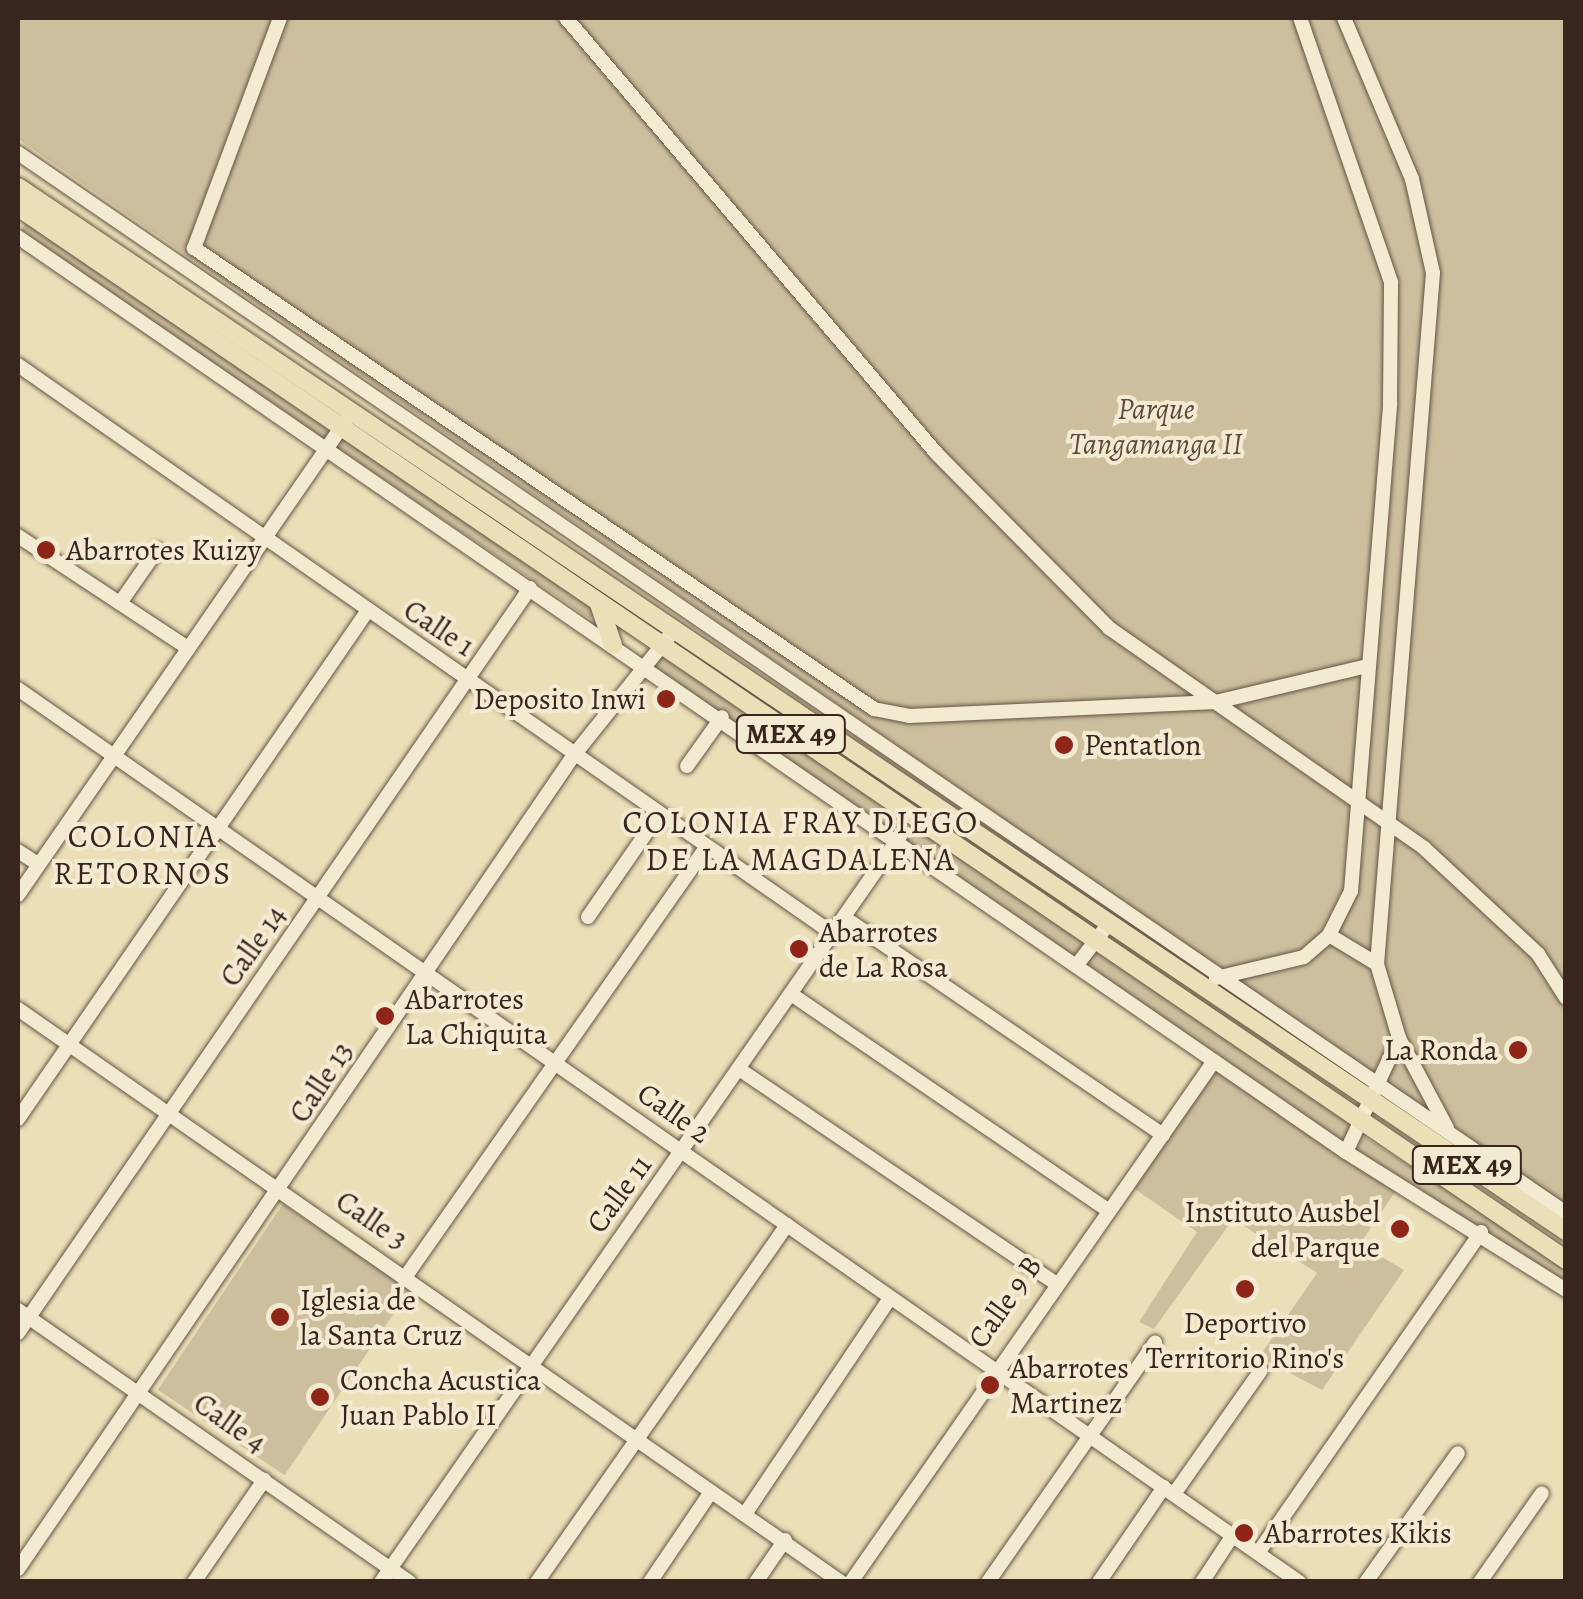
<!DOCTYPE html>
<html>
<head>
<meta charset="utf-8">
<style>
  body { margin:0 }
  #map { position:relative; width:1583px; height:1599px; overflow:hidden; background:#ebdfb8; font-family:Alegreya,serif }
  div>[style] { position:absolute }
  .green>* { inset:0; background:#cdbf9e; transform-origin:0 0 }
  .roads { filter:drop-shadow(0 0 2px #655444) drop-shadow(0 0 2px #655444) }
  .minor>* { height:14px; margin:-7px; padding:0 7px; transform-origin:7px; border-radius:7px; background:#f2ead1 }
  .major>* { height:18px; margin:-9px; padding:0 9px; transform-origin:9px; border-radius:9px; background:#ebdfb8 }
  .dots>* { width:28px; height:28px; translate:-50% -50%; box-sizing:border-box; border:5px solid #f2ead1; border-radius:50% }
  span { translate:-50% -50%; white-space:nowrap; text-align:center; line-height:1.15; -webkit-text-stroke:8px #f2ead1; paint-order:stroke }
  .shield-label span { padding:2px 8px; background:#f2ead1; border:2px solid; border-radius:8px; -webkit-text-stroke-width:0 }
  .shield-label { font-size:28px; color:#38251e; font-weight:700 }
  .park-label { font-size:30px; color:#5d4c3e; font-style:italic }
  .poi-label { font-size:30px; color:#38251e }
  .left { translate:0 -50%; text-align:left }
  .right { translate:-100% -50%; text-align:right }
  .street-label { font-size:30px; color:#38251e }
  .neighbourhood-label { font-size:32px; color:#38251e; letter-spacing:2.5px }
  .frame { position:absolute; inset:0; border:20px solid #38251e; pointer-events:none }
</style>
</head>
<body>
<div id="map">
  <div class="green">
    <i style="clip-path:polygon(18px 18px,1565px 18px,1565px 1206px,18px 139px)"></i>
    <i style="left:27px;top:222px;width:689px;height:14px;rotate:34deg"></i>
    <i style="clip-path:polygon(661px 656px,750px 714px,742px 728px,653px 667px)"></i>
    <i style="clip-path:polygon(757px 721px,1088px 944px,1077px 959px,747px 733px)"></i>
    <i style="left:1095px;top:949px;width:315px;height:21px;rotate:34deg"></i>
    <i style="clip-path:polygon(1214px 1065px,1395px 1192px,1360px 1244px,1404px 1270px,1322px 1390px,1259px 1357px,1317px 1273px,1233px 1219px,1154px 1329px,1139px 1322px,1197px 1232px,1129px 1185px)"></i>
    <i style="clip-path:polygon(1363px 1136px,1565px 1267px,1565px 1292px,1355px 1151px)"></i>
    <i style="left:283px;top:1204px;width:153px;height:224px;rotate:34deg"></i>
  </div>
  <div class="roads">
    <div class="minor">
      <i style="left:280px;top:18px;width:246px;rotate:110.5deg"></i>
      <i style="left:194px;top:248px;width:822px;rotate:34.13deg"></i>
      <i style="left:874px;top:709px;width:36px;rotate:11deg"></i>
      <i style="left:909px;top:716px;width:307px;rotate:-2.6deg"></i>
      <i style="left:1216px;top:702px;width:155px;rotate:-13.4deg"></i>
      <i style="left:566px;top:18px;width:572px;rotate:49.6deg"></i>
      <i style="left:937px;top:454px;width:245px;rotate:45.3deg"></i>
      <i style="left:1109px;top:628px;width:384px;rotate:34.9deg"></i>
      <i style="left:1424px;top:848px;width:156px;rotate:42.9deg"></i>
      <i style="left:1538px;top:954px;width:52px;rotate:57.5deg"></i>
      <i style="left:1344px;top:18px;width:175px;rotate:67.1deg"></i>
      <i style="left:1412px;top:179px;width:96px;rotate:77.4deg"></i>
      <i style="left:1433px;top:273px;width:693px;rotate:94.63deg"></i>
      <i style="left:1377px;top:964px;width:77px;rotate:73.4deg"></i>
      <i style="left:1399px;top:1038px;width:102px;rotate:61.9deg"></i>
      <i style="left:18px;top:153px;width:1876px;rotate:34.4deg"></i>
      <i style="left:18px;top:237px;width:1613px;rotate:34.57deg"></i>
      <i style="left:1346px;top:1152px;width:260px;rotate:32.1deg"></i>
      <i style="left:18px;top:365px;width:993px;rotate:34.91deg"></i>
      <i style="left:18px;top:536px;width:204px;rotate:33.4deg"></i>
      <i style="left:120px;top:603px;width:65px;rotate:-55.1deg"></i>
      <i style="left:18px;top:689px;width:1562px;rotate:34.88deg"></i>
      <i style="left:687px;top:766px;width:60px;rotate:-54.5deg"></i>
      <i style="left:18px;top:851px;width:24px;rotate:33deg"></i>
      <i style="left:18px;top:895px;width:579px;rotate:-55.35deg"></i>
      <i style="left:588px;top:917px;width:123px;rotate:-55.3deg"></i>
      <i style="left:845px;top:918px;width:385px;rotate:34.3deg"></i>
      <i style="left:1329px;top:935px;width:56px;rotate:31.1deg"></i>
      <i style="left:1076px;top:966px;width:56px;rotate:-52.3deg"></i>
      <i style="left:1216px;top:978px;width:90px;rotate:-13.4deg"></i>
      <i style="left:1304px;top:957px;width:33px;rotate:-41deg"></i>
      <i style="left:1329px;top:935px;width:49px;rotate:-63.4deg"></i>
      <i style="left:1351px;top:891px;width:490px;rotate:-85.4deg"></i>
      <i style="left:1390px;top:403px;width:121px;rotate:-89.5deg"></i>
      <i style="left:1391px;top:282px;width:279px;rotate:-109deg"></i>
      <i style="left:791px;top:994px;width:380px;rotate:34.3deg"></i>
      <i style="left:18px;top:1009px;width:1003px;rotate:34.85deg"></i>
      <i style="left:739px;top:1069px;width:380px;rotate:34.1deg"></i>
      <i style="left:18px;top:1119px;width:614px;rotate:-55.48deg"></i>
      <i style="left:1346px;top:1152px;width:126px;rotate:-65.1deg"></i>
      <i style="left:406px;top:1276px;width:521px;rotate:-55deg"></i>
      <i style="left:18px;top:1310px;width:477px;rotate:34.8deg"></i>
      <i style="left:18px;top:1333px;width:904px;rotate:-55.5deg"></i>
      <i style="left:1174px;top:1494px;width:151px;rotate:-54.9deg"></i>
      <i style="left:745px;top:1514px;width:260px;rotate:-56.1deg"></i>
      <i style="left:1258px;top:1553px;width:391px;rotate:-55.2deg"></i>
      <i style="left:18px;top:1569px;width:986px;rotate:-55.67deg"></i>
      <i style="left:574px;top:755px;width:161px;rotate:-51.3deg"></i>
      <i style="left:194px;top:1582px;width:124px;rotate:-55.5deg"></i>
      <i style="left:381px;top:1582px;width:909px;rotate:-55.17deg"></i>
      <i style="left:537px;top:1582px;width:436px;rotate:-55deg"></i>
      <i style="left:650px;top:1582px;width:109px;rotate:-55.9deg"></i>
      <i style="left:756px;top:1582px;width:51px;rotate:-55.4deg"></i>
      <i style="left:851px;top:1582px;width:635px;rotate:-55.13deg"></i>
      <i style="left:988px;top:1582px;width:292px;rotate:-55.1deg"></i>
      <i style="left:1099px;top:1582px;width:115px;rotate:-55.6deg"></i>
      <i style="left:1202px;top:1582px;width:56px;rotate:-56.6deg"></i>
      <i style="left:1366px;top:1582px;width:158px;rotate:-54.5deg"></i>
      <i style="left:1480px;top:1582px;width:108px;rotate:-55.1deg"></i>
    </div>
    <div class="major">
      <i style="left:18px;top:187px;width:1867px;rotate:34deg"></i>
      <i style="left:18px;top:207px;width:1872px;rotate:34.22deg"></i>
      <i style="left:599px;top:604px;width:43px;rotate:71.1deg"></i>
    </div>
  </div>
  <div class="dots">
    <i style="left:46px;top:550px;background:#8f2418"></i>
    <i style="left:666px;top:699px;background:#8f2418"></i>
    <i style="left:1064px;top:745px;background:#8f2418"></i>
    <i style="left:799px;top:949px;background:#8f2418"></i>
    <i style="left:385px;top:1016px;background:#8f2418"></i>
    <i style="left:1518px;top:1050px;background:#8f2418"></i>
    <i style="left:1400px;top:1229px;background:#8f2418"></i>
    <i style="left:1245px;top:1289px;background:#8f2418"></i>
    <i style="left:280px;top:1317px;background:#8f2418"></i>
    <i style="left:990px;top:1385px;background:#8f2418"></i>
    <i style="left:320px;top:1397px;background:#8f2418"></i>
    <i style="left:1244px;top:1533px;background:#8f2418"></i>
  </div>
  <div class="shield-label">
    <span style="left:791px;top:734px">MEX 49</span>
    <span style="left:1467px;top:1165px">MEX 49</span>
  </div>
  <div class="park-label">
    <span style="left:1156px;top:426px">Parque<br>Tangamanga II</span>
  </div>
  <div class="poi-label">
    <span class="left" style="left:66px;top:550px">Abarrotes Kuizy</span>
    <span class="right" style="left:646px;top:699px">Deposito Inwi</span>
    <span class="left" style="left:1084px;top:745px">Pentatlon</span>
    <span class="left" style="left:819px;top:949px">Abarrotes<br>de La Rosa</span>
    <span class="left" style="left:405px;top:1016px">Abarrotes<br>La Chiquita</span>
    <span class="right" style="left:1498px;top:1050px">La Ronda</span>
    <span class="right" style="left:1380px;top:1229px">Instituto Ausbel<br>del Parque</span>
    <span class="left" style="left:300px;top:1317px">Iglesia de<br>la Santa Cruz</span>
    <span style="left:1245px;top:1340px">Deportivo<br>Territorio Rino's</span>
    <span class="left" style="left:1010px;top:1385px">Abarrotes<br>Martinez</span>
    <span class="left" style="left:340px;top:1397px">Concha Acustica<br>Juan Pablo II</span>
    <span class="left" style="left:1264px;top:1533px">Abarrotes Kikis</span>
  </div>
  <div class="street-label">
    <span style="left:439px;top:628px;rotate:33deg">Calle 1</span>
    <span style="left:253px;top:946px;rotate:-55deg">Calle 14</span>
    <span style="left:321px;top:1082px;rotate:-57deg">Calle 13</span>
    <span style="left:674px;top:1113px;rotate:35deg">Calle 2</span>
    <span style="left:619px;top:1194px;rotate:-54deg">Calle 11</span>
    <span style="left:372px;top:1220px;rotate:34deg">Calle 3</span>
    <span style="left:1005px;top:1302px;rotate:-55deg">Calle 9 B</span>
    <span style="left:230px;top:1423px;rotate:35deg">Calle 4</span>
  </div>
  <div class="neighbourhood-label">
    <span style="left:801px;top:841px">COLONIA FRAY DIEGO<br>DE LA MAGDALENA</span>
    <span style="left:143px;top:855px">COLONIA<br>RETORNOS</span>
  </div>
  <div class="frame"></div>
</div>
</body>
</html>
